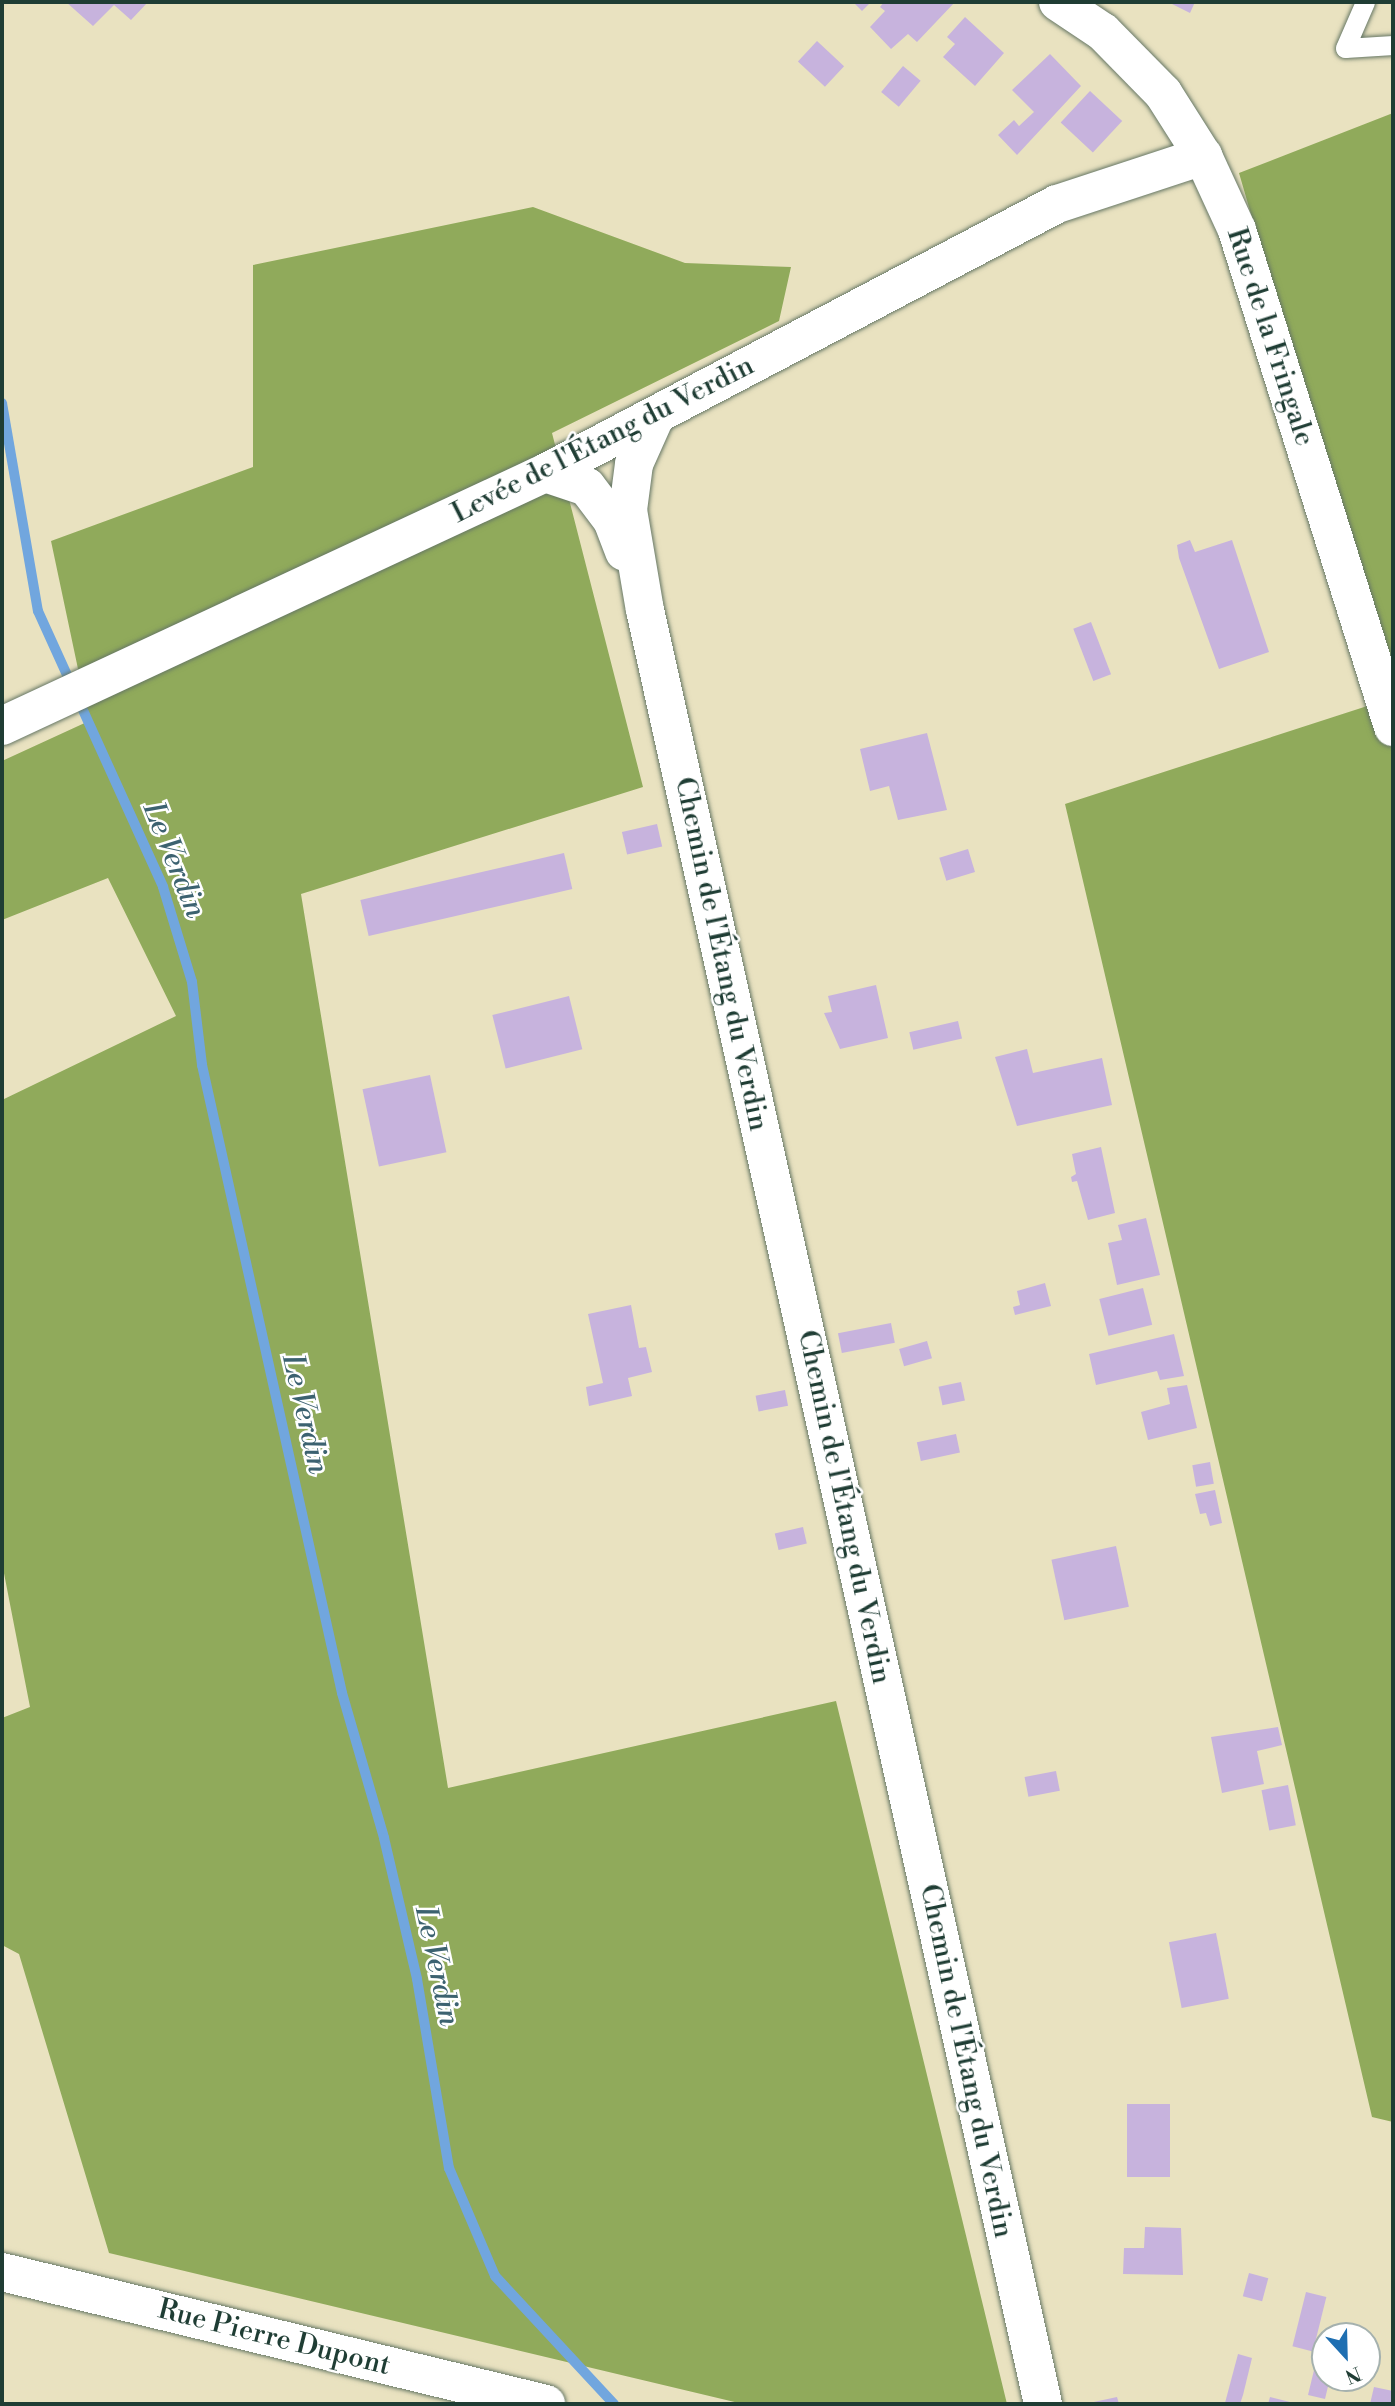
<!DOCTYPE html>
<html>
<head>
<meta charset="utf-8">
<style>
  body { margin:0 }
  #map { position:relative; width:1395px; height:2406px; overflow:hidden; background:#e9e2c0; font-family:"Libre Bodoni",serif }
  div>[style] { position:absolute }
  .forest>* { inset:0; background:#90aa5b }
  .stream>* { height:10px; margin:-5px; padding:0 5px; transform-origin:5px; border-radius:5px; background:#71a6de }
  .building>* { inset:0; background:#c7b3dd; transform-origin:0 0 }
  .roads { filter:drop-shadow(0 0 2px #667765) drop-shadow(0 0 2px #667765) }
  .service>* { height:19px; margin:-9.5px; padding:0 9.5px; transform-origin:9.5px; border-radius:9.5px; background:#fff }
  .minor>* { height:38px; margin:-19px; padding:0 19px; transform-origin:19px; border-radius:19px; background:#fff }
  span { translate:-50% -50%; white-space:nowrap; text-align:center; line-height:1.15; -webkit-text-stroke:5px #fff; paint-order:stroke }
  .street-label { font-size:28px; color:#1f3d34 }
  .water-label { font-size:30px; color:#3c6270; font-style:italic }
  .frame { position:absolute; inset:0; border:4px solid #1f3d34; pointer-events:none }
  .north { position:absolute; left:1311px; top:2322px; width:70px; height:70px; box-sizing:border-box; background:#fff; border:2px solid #a5b1ae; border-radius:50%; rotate:158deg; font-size:19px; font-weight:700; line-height:28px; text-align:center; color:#1f3d34 }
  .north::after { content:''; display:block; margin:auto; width:24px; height:32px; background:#1f6fb2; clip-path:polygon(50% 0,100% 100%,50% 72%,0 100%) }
</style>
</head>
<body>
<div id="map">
  <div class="forest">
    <i style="clip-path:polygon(1393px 113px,1393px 2122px,1372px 2117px,1065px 804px,1392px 698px,1239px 173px)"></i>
    <i style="clip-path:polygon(533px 207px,685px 263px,791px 267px,779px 321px,552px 433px,643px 787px,301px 894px,448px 1788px,836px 1701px,1007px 2404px,743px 2404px,109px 2253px,19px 1954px,2px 1945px,2px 1718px,30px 1707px,2px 1563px,2px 1100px,176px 1016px,108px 878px,2px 920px,2px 761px,89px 721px,51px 541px,253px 467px,253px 265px)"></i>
  </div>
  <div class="stream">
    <i style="left:2px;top:403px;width:211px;rotate:80.2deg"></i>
    <i style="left:38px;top:611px;width:303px;rotate:65.6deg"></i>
    <i style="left:163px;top:887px;width:99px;rotate:73deg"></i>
    <i style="left:192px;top:982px;width:84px;rotate:83.1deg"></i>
    <i style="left:202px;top:1065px;width:643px;rotate:77.43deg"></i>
    <i style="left:342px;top:1693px;width:151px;rotate:73.8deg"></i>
    <i style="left:384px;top:1838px;width:145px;rotate:76.8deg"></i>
    <i style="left:417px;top:1979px;width:192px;rotate:80.4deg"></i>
    <i style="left:449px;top:2168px;width:117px;rotate:66.9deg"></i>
    <i style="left:495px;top:2276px;width:175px;rotate:47.1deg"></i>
  </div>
  <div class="building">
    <i style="clip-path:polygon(66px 2px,148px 2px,131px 20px,114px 5px,93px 26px)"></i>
    <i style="clip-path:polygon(853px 2px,871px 2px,862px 11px)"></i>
    <i style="clip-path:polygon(884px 2px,955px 2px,917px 42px,908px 34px,891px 49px,870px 27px,885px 11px,880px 7px)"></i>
    <i style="clip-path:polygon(1168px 2px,1195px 2px,1190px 13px)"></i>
    <i style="clip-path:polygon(965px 17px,1004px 53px,975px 86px,943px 57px,955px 44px,947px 37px)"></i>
    <i style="left:817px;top:41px;width:37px;height:28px;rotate:43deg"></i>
    <i style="clip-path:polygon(1050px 54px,1081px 86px,1017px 155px,998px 135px,1014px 120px,1019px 126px,1034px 112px,1012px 90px)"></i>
    <i style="left:903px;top:66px;width:23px;height:34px;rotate:40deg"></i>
    <i style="left:1090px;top:91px;width:44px;height:43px;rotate:43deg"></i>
    <i style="clip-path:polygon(1190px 540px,1195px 552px,1232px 540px,1269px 652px,1219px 669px,1179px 558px,1177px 545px)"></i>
    <i style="left:1091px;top:622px;width:56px;height:19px;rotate:69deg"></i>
    <i style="clip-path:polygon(927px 733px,947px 810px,898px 820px,889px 786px,870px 791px,860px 749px)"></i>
    <i style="left:657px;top:824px;width:23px;height:36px;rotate:77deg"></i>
    <i style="left:968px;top:849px;width:24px;height:30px;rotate:73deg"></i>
    <i style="left:564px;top:853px;width:37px;height:209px;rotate:77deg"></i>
    <i style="clip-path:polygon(876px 985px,888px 1038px,840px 1049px,824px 1013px,832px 1012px,828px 996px)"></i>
    <i style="left:569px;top:996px;width:55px;height:79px;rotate:76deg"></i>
    <i style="left:958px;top:1021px;width:18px;height:50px;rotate:77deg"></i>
    <i style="clip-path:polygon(1027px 1049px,1033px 1073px,1102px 1058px,1112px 1105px,1017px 1126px,995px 1057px)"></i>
    <i style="left:430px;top:1075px;width:79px;height:69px;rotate:78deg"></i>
    <i style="clip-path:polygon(1101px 1147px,1115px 1213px,1088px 1220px,1077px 1181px,1072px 1182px,1071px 1177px,1076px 1174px,1072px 1154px)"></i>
    <i style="clip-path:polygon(1146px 1218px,1160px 1275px,1117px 1285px,1108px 1243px,1122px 1240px,1118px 1225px)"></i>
    <i style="clip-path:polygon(1045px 1283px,1051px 1306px,1015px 1315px,1013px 1307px,1020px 1305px,1017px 1291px)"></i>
    <i style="left:1143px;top:1288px;width:38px;height:45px;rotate:76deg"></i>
    <i style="clip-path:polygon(631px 1305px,639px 1348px,646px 1347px,652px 1372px,628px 1378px,632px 1396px,589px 1406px,586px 1387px,603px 1383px,588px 1314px)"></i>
    <i style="left:891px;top:1323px;width:20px;height:54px;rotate:79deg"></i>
    <i style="clip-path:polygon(1174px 1334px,1184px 1376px,1160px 1380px,1157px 1371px,1096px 1385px,1089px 1354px)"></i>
    <i style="left:927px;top:1341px;width:18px;height:29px;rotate:74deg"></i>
    <i style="left:961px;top:1382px;width:19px;height:23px;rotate:78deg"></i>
    <i style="clip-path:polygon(1187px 1385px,1197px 1428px,1148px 1440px,1141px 1412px,1170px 1404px,1167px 1388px)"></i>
    <i style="left:785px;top:1390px;width:16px;height:30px;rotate:79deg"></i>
    <i style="left:956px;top:1434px;width:19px;height:40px;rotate:78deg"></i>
    <i style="left:1210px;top:1462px;width:22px;height:18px;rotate:80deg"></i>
    <i style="clip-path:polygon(1215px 1490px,1222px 1523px,1210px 1526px,1206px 1513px,1200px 1514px,1195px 1494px)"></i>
    <i style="left:803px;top:1527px;width:17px;height:29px;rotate:77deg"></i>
    <i style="left:1116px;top:1546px;width:62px;height:66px;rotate:78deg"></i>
    <i style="clip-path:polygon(1278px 1727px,1282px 1745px,1257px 1751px,1264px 1784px,1222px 1793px,1211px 1737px)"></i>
    <i style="left:1056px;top:1771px;width:20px;height:32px;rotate:79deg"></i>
    <i style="left:1288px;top:1785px;width:41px;height:27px;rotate:79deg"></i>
    <i style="left:1216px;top:1933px;width:67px;height:48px;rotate:79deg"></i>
    <i style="left:1127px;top:2104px;width:43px;height:73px"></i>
    <i style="clip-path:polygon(1145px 2227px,1181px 2228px,1183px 2275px,1123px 2274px,1124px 2248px,1144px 2248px)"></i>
    <i style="left:1249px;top:2273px;width:20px;height:24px;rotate:15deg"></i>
    <i style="left:1306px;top:2292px;width:21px;height:56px;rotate:14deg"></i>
    <i style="clip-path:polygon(1238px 2354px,1252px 2358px,1243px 2395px,1240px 2404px,1225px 2403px)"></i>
    <i style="clip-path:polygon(1315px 2366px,1325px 2368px,1325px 2378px,1330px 2378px,1325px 2399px,1308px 2395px)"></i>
    <i style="clip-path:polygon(1374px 2387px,1393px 2391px,1393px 2404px,1370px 2404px)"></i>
    <i style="clip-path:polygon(1117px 2397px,1119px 2404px,1089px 2404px,1089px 2403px)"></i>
    <i style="clip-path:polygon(1270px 2397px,1294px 2403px,1294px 2404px,1268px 2404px)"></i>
  </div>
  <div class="roads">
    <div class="service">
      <i style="left:1365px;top:2px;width:50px;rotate:113.5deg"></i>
      <i style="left:1345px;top:48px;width:48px;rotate:-3.6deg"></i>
    </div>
    <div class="minor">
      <i style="left:1058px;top:2px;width:54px;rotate:33.7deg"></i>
      <i style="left:1103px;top:32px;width:86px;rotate:45.5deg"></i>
      <i style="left:1163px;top:93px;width:75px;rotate:57.6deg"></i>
      <i style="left:1203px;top:156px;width:81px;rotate:65.3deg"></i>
      <i style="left:1237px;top:230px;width:521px;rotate:72.57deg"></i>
      <i style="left:655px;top:417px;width:51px;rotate:114.1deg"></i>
      <i style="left:634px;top:464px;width:46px;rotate:97.4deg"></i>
      <i style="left:628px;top:510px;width:101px;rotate:80.4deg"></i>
      <i style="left:645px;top:610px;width:1838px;rotate:77.49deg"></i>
      <i style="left:545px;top:473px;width:44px;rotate:18.4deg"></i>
      <i style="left:587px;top:487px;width:41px;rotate:52.9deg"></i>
      <i style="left:612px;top:520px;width:34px;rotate:69deg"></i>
      <i style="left:2px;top:726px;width:599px;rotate:-24.98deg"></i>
      <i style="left:545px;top:473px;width:578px;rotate:-27.72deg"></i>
      <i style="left:1057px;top:204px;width:154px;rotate:-18.2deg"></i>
      <i style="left:2px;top:2272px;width:560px;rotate:13.64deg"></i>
    </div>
  </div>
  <div class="street-label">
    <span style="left:1270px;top:337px;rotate:72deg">Rue de la Fringale</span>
    <span style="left:603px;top:440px;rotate:-27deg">Levée de l'Étang du Verdin</span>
    <span style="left:721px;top:954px;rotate:78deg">Chemin de l'Étang du Verdin</span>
    <span style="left:844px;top:1507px;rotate:78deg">Chemin de l'Étang du Verdin</span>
    <span style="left:966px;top:2061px;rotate:78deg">Chemin de l'Étang du Verdin</span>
    <span style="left:274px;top:2338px;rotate:14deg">Rue Pierre Dupont</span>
  </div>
  <div class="water-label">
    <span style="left:174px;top:860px;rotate:68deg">Le Verdin</span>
    <span style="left:305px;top:1414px;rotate:77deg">Le Verdin</span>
    <span style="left:437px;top:1966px;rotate:78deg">Le Verdin</span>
  </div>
  <div class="frame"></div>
  <div class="north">N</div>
</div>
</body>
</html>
